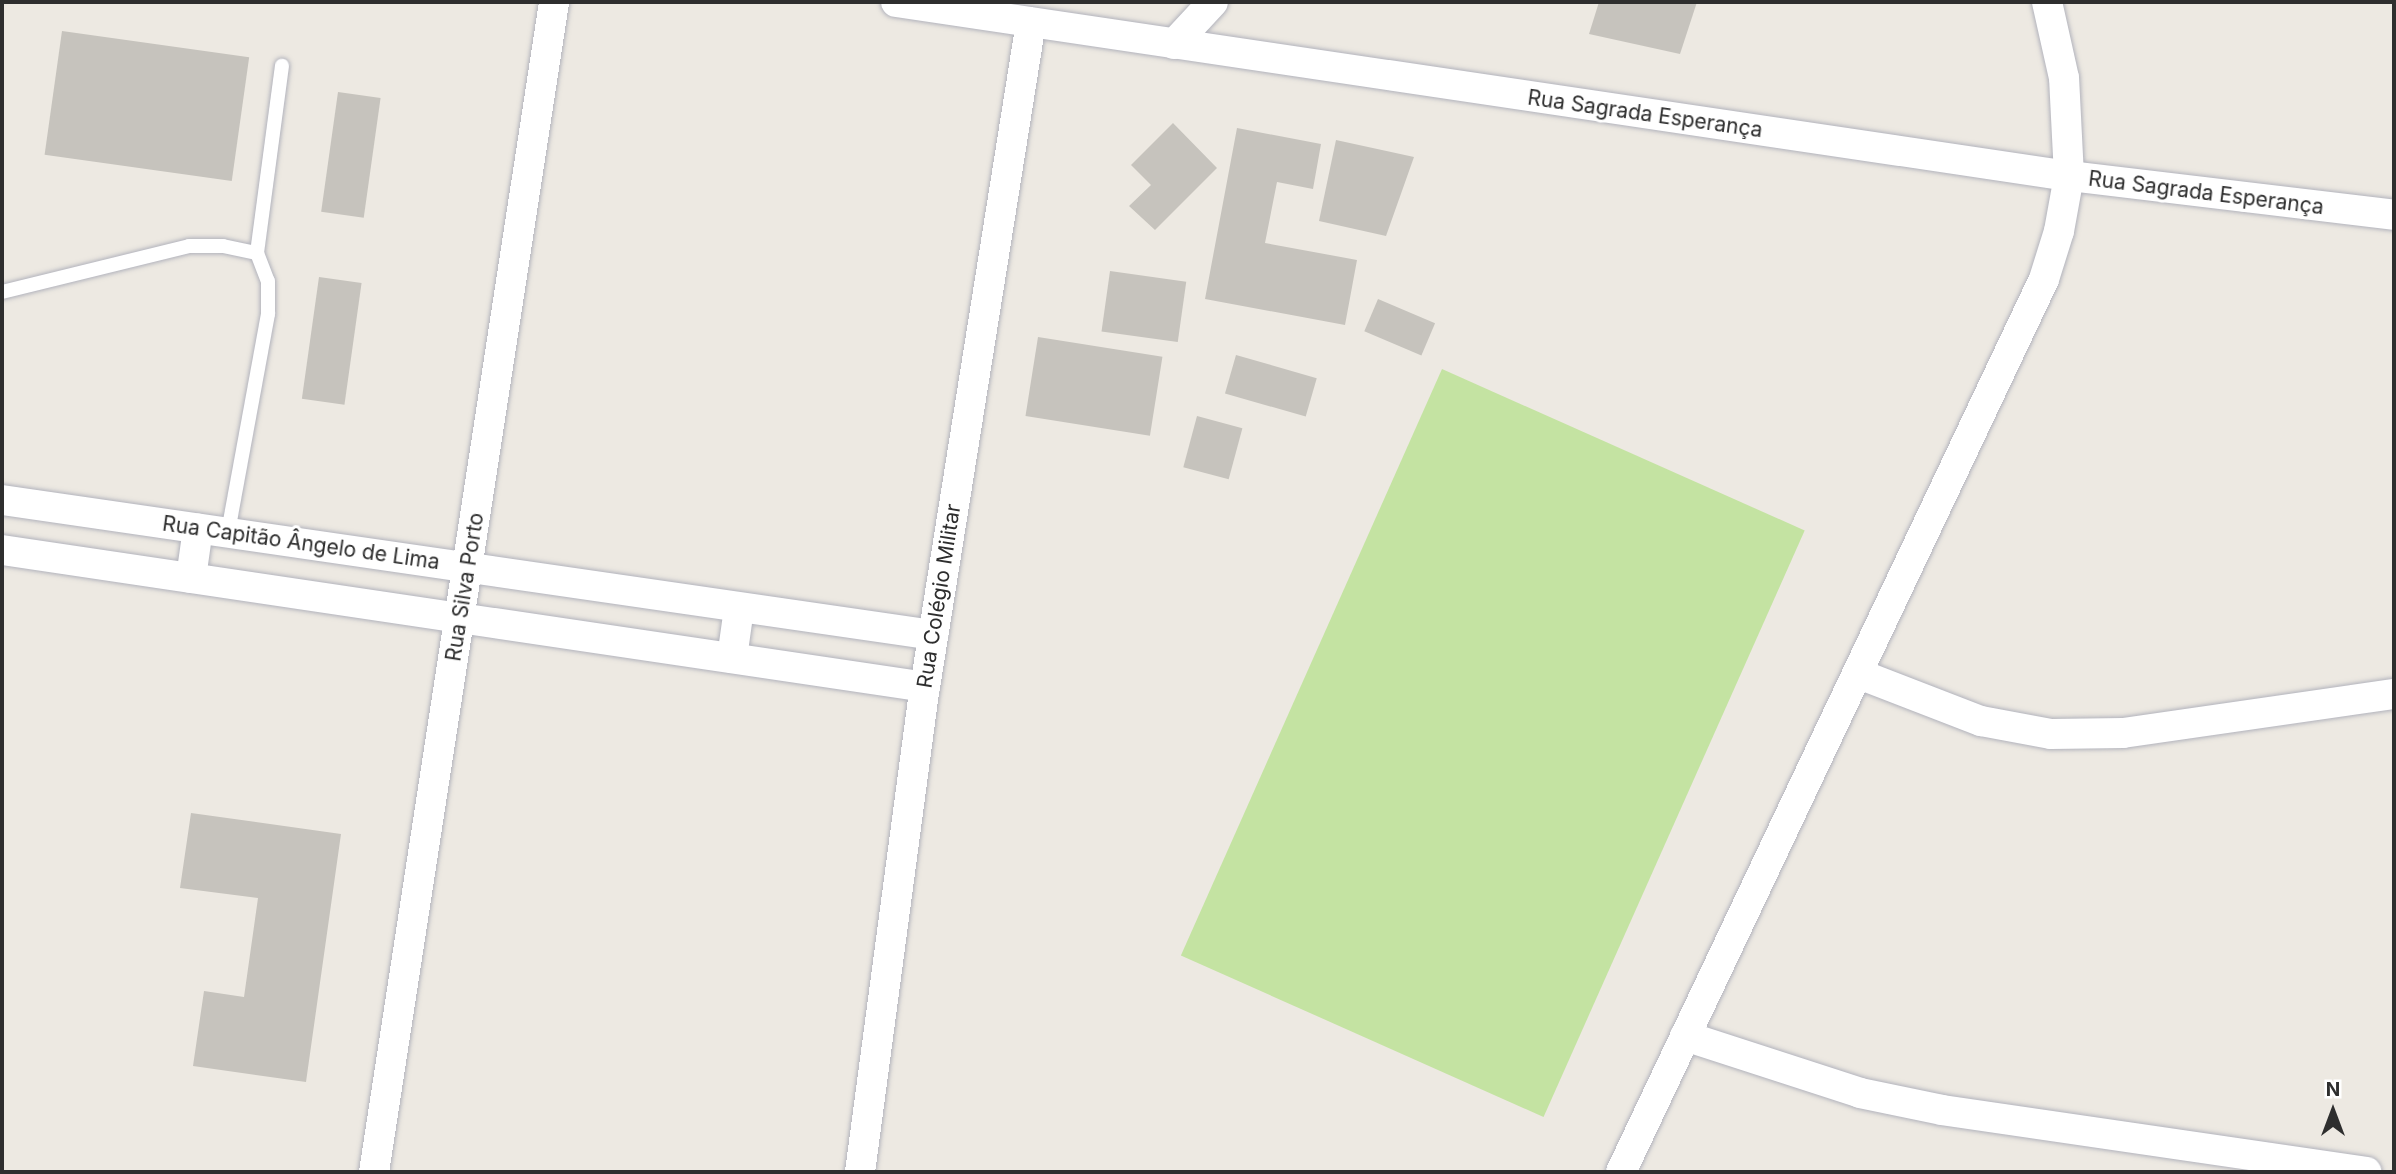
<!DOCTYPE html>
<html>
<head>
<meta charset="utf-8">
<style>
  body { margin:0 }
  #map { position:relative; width:2396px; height:1174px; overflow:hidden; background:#ede9e2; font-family:Inter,sans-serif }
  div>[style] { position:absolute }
  .pitch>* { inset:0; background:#c4e3a2; transform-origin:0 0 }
  .building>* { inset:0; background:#c6c3bd; transform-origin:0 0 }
  .roads { filter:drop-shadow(0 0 2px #b2b3bc) drop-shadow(0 0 2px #b2b3bc) }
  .lane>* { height:14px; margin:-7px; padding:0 7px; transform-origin:7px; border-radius:7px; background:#fff }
  .street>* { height:30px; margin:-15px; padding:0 15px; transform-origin:15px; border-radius:15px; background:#fff }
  span { translate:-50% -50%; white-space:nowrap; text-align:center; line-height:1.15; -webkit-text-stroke:6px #fff; paint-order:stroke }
  .street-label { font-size:21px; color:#2e2e2e }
  .frame { position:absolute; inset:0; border:4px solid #2e2e2e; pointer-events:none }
  .north { position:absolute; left:2298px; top:1076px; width:70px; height:70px; -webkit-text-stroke:5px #fff; paint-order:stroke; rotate:0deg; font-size:19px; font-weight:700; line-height:28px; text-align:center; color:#2e2e2e }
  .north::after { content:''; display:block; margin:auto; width:24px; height:32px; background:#2e2e2e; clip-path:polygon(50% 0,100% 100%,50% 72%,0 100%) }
</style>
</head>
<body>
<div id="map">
  <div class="pitch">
    <i style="left:1442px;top:369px;width:397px;height:642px;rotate:24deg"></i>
  </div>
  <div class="building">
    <i style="clip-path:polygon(1599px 2px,1697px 2px,1680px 54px,1589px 34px)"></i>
    <i style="left:62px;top:31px;width:189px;height:125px;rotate:8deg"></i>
    <i style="left:338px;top:92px;width:43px;height:121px;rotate:8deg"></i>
    <i style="clip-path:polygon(1173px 123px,1217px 168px,1155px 230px,1129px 206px,1151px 185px,1131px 165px)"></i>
    <i style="clip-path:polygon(1237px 128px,1321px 144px,1313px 189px,1277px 182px,1265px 243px,1357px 260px,1345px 325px,1205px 299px)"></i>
    <i style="clip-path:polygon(1336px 140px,1414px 157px,1386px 236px,1319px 221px)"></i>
    <i style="left:1110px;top:271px;width:77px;height:61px;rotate:8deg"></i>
    <i style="left:319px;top:277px;width:43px;height:123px;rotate:8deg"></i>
    <i style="left:1378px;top:299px;width:62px;height:35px;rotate:23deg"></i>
    <i style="left:1038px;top:337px;width:126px;height:80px;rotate:9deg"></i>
    <i style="left:1236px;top:355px;width:84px;height:40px;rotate:16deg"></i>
    <i style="left:1197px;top:416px;width:47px;height:53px;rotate:15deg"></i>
    <i style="clip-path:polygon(191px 813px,341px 834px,306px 1082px,193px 1066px,204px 991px,244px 997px,258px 898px,180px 888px)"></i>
  </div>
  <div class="roads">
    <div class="lane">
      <i style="left:257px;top:253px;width:189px;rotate:-82.4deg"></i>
      <i style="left:2px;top:292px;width:193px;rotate:-13.8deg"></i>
      <i style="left:189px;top:246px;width:34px"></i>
      <i style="left:223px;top:246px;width:35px;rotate:12deg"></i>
      <i style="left:257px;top:253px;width:30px;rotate:69deg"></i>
      <i style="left:268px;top:281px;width:33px;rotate:90deg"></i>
      <i style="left:268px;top:314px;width:222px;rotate:100.4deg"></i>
    </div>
    <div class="street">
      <i style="left:896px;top:2px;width:1186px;rotate:8.44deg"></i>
      <i style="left:2069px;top:176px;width:327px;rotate:6.8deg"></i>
      <i style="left:1174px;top:44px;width:57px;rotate:-47.1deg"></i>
      <i style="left:2px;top:500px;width:941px;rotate:8.25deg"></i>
      <i style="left:2px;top:550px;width:933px;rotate:8.44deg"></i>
      <i style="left:191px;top:578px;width:50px;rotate:-82deg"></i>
      <i style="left:732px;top:658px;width:50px;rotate:-82deg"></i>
      <i style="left:1859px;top:674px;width:131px;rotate:21.1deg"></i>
      <i style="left:1981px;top:721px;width:71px;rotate:10.5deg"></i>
      <i style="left:2051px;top:734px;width:72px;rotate:-0.8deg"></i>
      <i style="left:2123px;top:733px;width:274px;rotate:-8.2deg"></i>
      <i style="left:1685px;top:1036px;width:184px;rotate:18deg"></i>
      <i style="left:1860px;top:1093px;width:84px;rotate:11.7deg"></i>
      <i style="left:1942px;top:1110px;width:429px;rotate:8.3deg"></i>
      <i style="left:374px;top:1172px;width:1184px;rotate:-81.25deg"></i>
      <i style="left:860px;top:1172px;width:489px;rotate:-82.4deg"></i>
      <i style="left:925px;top:687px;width:673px;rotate:-80.94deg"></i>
      <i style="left:1621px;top:1172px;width:988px;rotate:-64.65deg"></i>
      <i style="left:2044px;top:279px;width:50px;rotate:-72.6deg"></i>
      <i style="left:2059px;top:231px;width:56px;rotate:-79.7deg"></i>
      <i style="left:2069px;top:176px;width:98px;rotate:-92.9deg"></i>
      <i style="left:2064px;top:78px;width:78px;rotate:-102.6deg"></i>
    </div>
  </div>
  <div class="street-label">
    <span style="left:1645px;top:114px;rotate:8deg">Rua Sagrada Esperança</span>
    <span style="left:2206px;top:193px;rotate:7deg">Rua Sagrada Esperança</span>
    <span style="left:301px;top:543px;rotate:8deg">Rua Capitão Ângelo de Lima</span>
    <span style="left:465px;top:587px;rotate:-81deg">Rua Silva Porto</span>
    <span style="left:939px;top:596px;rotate:-81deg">Rua Colégio Militar</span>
  </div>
  <div class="frame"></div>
  <div class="north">N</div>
</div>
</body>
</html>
